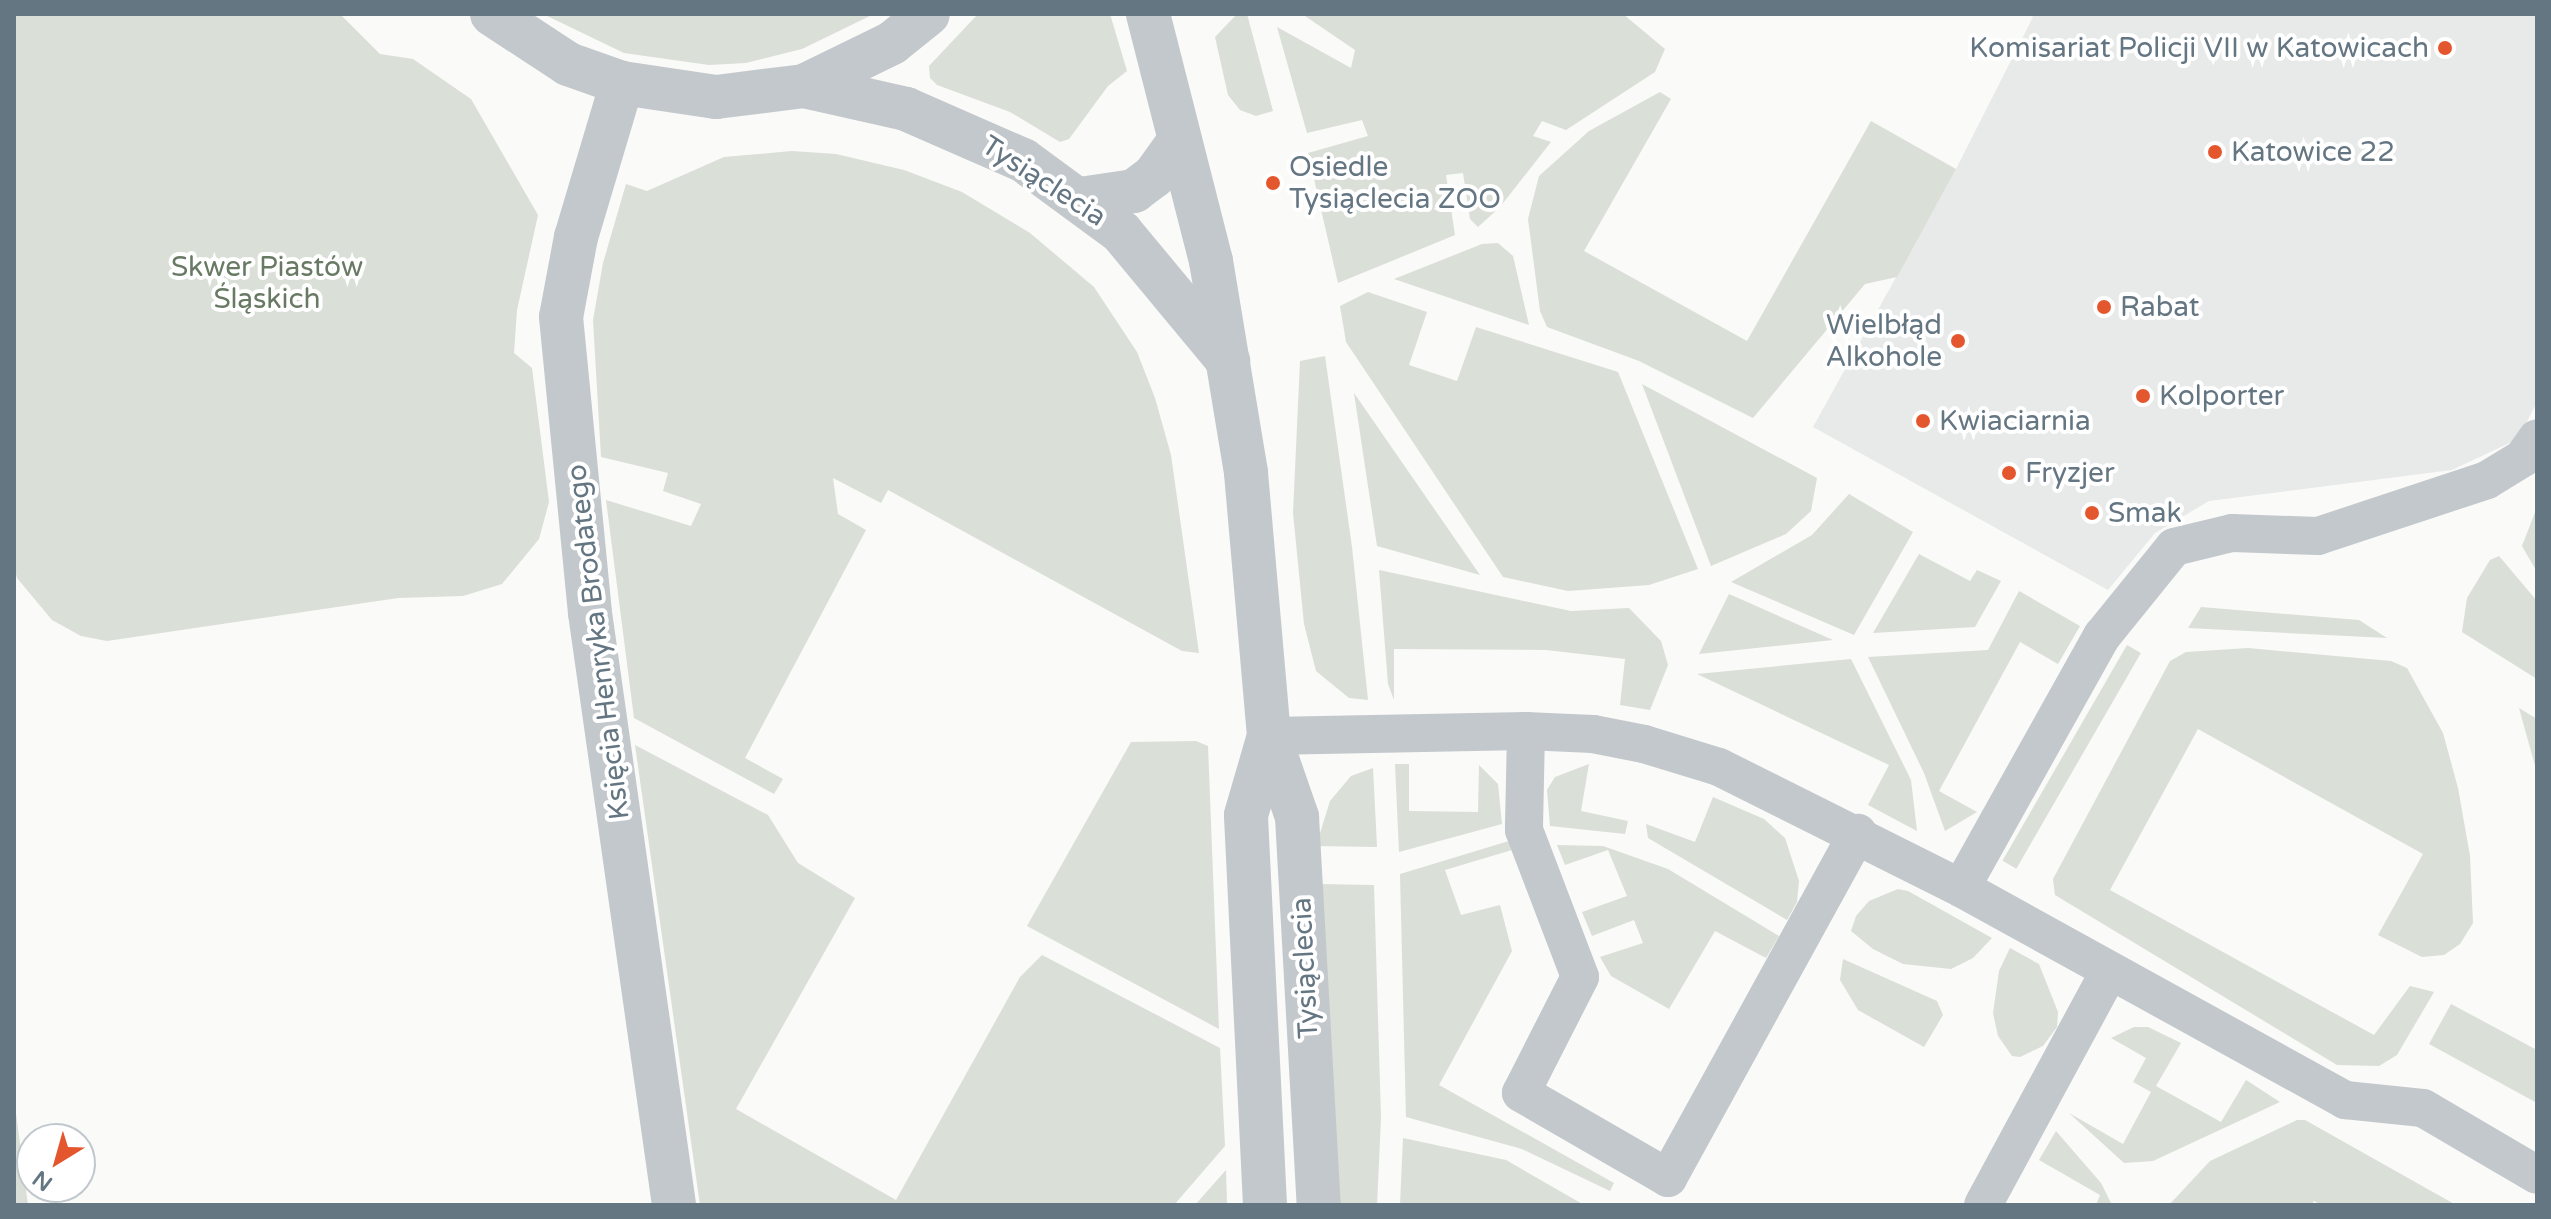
<!DOCTYPE html>
<html>
<head>
<meta charset="utf-8">
<style>
  body { margin:0 }
  #map { position:relative; width:2551px; height:1219px; overflow:hidden; background:#fafaf8; font-family:"Varela Round",sans-serif }
  div>[style] { position:absolute }
  .built>* { inset:0; background:#e8e9e9 }
  .green>* { inset:0; background:#dadfd7; transform-origin:0 0 }
  .lane>* { height:38px; margin:-19px; padding:0 19px; transform-origin:19px; border-radius:19px; background:#c3c8cc }
  .street>* { height:44px; margin:-22px; padding:0 22px; transform-origin:22px; border-radius:22px; background:#c3c8cc }
  .dots>* { width:22px; height:22px; translate:-50% -50%; box-sizing:border-box; border:4px solid #fff; border-radius:50% }
  span { translate:-50% -50%; white-space:nowrap; text-align:center; line-height:1.15; -webkit-text-stroke:8px #fff; paint-order:stroke }
  .poi-label { font-size:28px; color:#657683 }
  .right { translate:-100% -50%; text-align:right }
  .left { translate:0 -50%; text-align:left }
  .street-label { font-size:28px; color:#657683 }
  .park-label { font-size:28px; color:#687a64 }
  .frame { position:absolute; inset:0; border:16px solid #657683; pointer-events:none }
  .north { position:absolute; left:16px; top:1123px; width:80px; height:80px; box-sizing:border-box; background:#fff; border:2px solid #c1c8cd; border-radius:50%; rotate:217deg; font-size:22px; font-weight:700; line-height:32px; text-align:center; color:#657683 }
  .north::after { content:''; display:block; margin:auto; width:28px; height:36px; background:#e4572e; clip-path:polygon(50% 0,100% 100%,50% 72%,0 100%) }
</style>
</head>
<body>
<div id="map">
  <div class="built">
    <i style="clip-path:polygon(2029px 14px,2537px 14px,2537px 402px,2518px 439px,2452px 470px,2209px 501px,2155px 533px,2108px 590px,1813px 427px,1956px 169px,2033px 17px)"></i>
  </div>
  <div class="green">
    <i style="clip-path:polygon(14px 14px,340px 14px,380px 54px,413px 59px,471px 99px,538px 215px,517px 310px,514px 353px,532px 368px,549px 502px,539px 539px,502px 584px,463px 596px,398px 598px,107px 641px,81px 636px,52px 620px,17px 578px,14px 566px)"></i>
    <i style="clip-path:polygon(543px 14px,874px 14px,802px 49px,746px 63px,709px 65px,624px 53px)"></i>
    <i style="clip-path:polygon(978px 14px,1110px 14px,1127px 71px,1108px 86px,1069px 139px,1060px 142px,1010px 112px,937px 85px,930px 78px,929px 66px)"></i>
    <i style="clip-path:polygon(1237px 14px,1247px 14px,1273px 111px,1256px 116px,1240px 110px,1228px 95px,1215px 37px)"></i>
    <i style="clip-path:polygon(1302px 14px,1623px 14px,1665px 49px,1655px 72px,1566px 130px,1542px 121px,1533px 136px,1551px 142px,1500px 207px,1478px 227px,1470px 219px,1463px 173px,1446px 175px,1455px 235px,1338px 283px,1308px 153px,1368px 136px,1362px 120px,1307px 133px,1277px 27px,1351px 68px,1355px 50px)"></i>
    <i style="clip-path:polygon(1660px 92px,1671px 99px,1584px 251px,1747px 341px,1871px 121px,1956px 169px,1897px 277px,1865px 284px,1753px 418px,1639px 361px,1547px 327px,1540px 311px,1528px 219px,1539px 176px,1589px 131px)"></i>
    <i style="clip-path:polygon(792px 151px,836px 154px,904px 170px,962px 192px,1030px 233px,1094px 287px,1137px 352px,1155px 398px,1171px 455px,1199px 653px,1182px 651px,888px 490px,881px 503px,833px 478px,838px 514px,866px 530px,745px 758px,783px 779px,774px 794px,634px 718px,606px 500px,691px 526px,701px 504px,663px 491px,668px 473px,601px 457px,593px 320px,603px 263px,626px 184px,647px 191px,724px 157px)"></i>
    <i style="clip-path:polygon(1498px 243px,1513px 256px,1529px 325px,1394px 279px,1482px 244px)"></i>
    <i style="clip-path:polygon(1368px 292px,1427px 312px,1409px 365px,1457px 381px,1476px 327px,1618px 372px,1698px 569px,1649px 585px,1568px 591px,1503px 577px,1346px 342px,1340px 306px)"></i>
    <i style="clip-path:polygon(1325px 356px,1352px 547px,1368px 700px,1349px 698px,1316px 671px,1304px 624px,1293px 513px,1300px 361px)"></i>
    <i style="clip-path:polygon(1642px 384px,1817px 478px,1811px 511px,1786px 534px,1711px 566px)"></i>
    <i style="clip-path:polygon(1354px 393px,1480px 575px,1377px 546px)"></i>
    <i style="clip-path:polygon(1849px 494px,1913px 532px,1854px 635px,1731px 582px,1812px 535px)"></i>
    <i style="clip-path:polygon(2537px 507px,2537px 572px,2522px 546px)"></i>
    <i style="clip-path:polygon(1919px 554px,1970px 581px,1977px 570px,2001px 581px,1975px 627px,1873px 633px)"></i>
    <i style="clip-path:polygon(2499px 556px,2537px 601px,2537px 679px,2462px 632px,2467px 598px,2490px 560px)"></i>
    <i style="clip-path:polygon(1379px 570px,1571px 611px,1629px 608px,1661px 641px,1668px 665px,1650px 710px,1620px 705px,1625px 659px,1546px 650px,1394px 649px,1394px 700px,1388px 684px)"></i>
    <i style="clip-path:polygon(2019px 591px,2080px 626px,2058px 664px,2020px 642px,1939px 791px,1977px 812px,1945px 831px,1924px 773px,1868px 657px,1988px 650px)"></i>
    <i style="clip-path:polygon(1729px 594px,1833px 640px,1699px 654px)"></i>
    <i style="clip-path:polygon(2201px 607px,2359px 620px,2387px 638px,2188px 628px)"></i>
    <i style="left:2127px;top:645px;width:16px;height:249px;rotate:30deg"></i>
    <i style="clip-path:polygon(2248px 648px,2391px 661px,2407px 668px,2443px 733px,2458px 788px,2470px 856px,2473px 923px,2460px 944px,2444px 955px,2422px 957px,2378px 935px,2423px 854px,2198px 729px,2110px 890px,2374px 1035px,2410px 986px,2434px 992px,2397px 1055px,2379px 1066px,2337px 1065px,2055px 895px,2053px 879px,2170px 661px,2186px 652px)"></i>
    <i style="clip-path:polygon(1851px 659px,1911px 780px,1917px 831px,1868px 805px,1889px 765px,1697px 674px)"></i>
    <i style="clip-path:polygon(2519px 708px,2537px 719px,2537px 773px)"></i>
    <i style="clip-path:polygon(1196px 741px,1208px 746px,1219px 1029px,1027px 926px,1131px 742px)"></i>
    <i style="clip-path:polygon(635px 745px,768px 815px,798px 863px,855px 898px,736px 1109px,896px 1200px,1020px 977px,1042px 955px,1220px 1048px,1225px 1146px,1174px 1205px,700px 1205px)"></i>
    <i style="clip-path:polygon(1395px 764px,1409px 764px,1409px 811px,1478px 812px,1479px 765px,1498px 784px,1502px 824px,1399px 852px)"></i>
    <i style="clip-path:polygon(1589px 764px,1581px 811px,1628px 821px,1625px 834px,1550px 826px,1547px 790px,1555px 777px)"></i>
    <i style="clip-path:polygon(1373px 768px,1377px 847px,1316px 846px,1330px 801px,1351px 776px)"></i>
    <i style="clip-path:polygon(1713px 797px,1764px 819px,1785px 838px,1799px 881px,1797px 902px,1787px 920px,1648px 838px,1646px 824px,1695px 842px)"></i>
    <i style="clip-path:polygon(1509px 841px,1512px 850px,1445px 870px,1461px 915px,1500px 905px,1512px 951px,1439px 1085px,1614px 1183px,1610px 1191px,1522px 1149px,1406px 1117px,1400px 874px)"></i>
    <i style="clip-path:polygon(1557px 845px,1603px 846px,1668px 869px,1779px 936px,1766px 958px,1715px 931px,1669px 1009px,1611px 976px,1600px 957px,1643px 943px,1634px 920px,1592px 936px,1582px 912px,1627px 896px,1608px 850px,1565px 865px)"></i>
    <i style="clip-path:polygon(1318px 884px,1374px 885px,1381px 1118px,1377px 1205px,1338px 1205px)"></i>
    <i style="clip-path:polygon(1898px 889px,1908px 891px,1992px 938px,1973px 958px,1951px 969px,1903px 964px,1873px 949px,1851px 931px,1856px 916px,1869px 901px)"></i>
    <i style="clip-path:polygon(2010px 948px,2039px 964px,2058px 1012px,2057px 1027px,2043px 1046px,2020px 1057px,2012px 1056px,1998px 1036px,1993px 1013px,1999px 971px)"></i>
    <i style="clip-path:polygon(1843px 959px,1937px 1001px,1943px 1015px,1924px 1047px,1858px 1010px,1840px 980px)"></i>
    <i style="clip-path:polygon(2451px 1004px,2537px 1050px,2537px 1103px,2429px 1044px)"></i>
    <i style="clip-path:polygon(2134px 1027px,2148px 1027px,2181px 1043px,2156px 1086px,2221px 1122px,2246px 1080px,2280px 1102px,2153px 1161px,2124px 1163px,2069px 1113px,2123px 1144px,2151px 1092px,2133px 1082px,2146px 1058px,2111px 1038px)"></i>
    <i style="clip-path:polygon(14px 1098px,28px 1205px,14px 1205px)"></i>
    <i style="clip-path:polygon(2297px 1120px,2305px 1120px,2456px 1205px,2322px 1205px,2314px 1201px,2311px 1205px,2169px 1205px,2210px 1161px)"></i>
    <i style="clip-path:polygon(2056px 1131px,2101px 1183px,2112px 1205px,2096px 1205px,2100px 1195px,2039px 1160px)"></i>
    <i style="clip-path:polygon(1403px 1138px,1506px 1160px,1584px 1205px,1400px 1205px)"></i>
    <i style="clip-path:polygon(1226px 1170px,1227px 1205px,1195px 1205px)"></i>
  </div>
  <div class="lane">
    <i style="left:1526px;top:731px;width:99px;rotate:91.2deg"></i>
    <i style="left:1524px;top:830px;width:157px;rotate:69.1deg"></i>
    <i style="left:1580px;top:977px;width:130px;rotate:117deg"></i>
    <i style="left:1521px;top:1093px;width:170px;rotate:30deg"></i>
    <i style="left:1668px;top:1178px;width:394px;rotate:-61.2deg"></i>
    <i style="left:1269px;top:736px;width:257px;rotate:-1.1deg"></i>
    <i style="left:1526px;top:731px;width:67px;rotate:2.6deg"></i>
    <i style="left:1593px;top:734px;width:52px;rotate:11.1deg"></i>
    <i style="left:1644px;top:744px;width:78px;rotate:17deg"></i>
    <i style="left:1719px;top:767px;width:271px;rotate:26.6deg"></i>
    <i style="left:1961px;top:888px;width:289px;rotate:-60.8deg"></i>
    <i style="left:2102px;top:636px;width:114px;rotate:-51deg"></i>
    <i style="left:2174px;top:547px;width:60px;rotate:-13.6deg"></i>
    <i style="left:2232px;top:533px;width:86px;rotate:2deg"></i>
    <i style="left:2318px;top:536px;width:178px;rotate:-18.3deg"></i>
    <i style="left:2487px;top:480px;width:42px;rotate:-31.4deg"></i>
    <i style="left:2523px;top:458px;width:24px;rotate:-55deg"></i>
    <i style="left:1961px;top:888px;width:439px;rotate:28.9deg"></i>
    <i style="left:2345px;top:1100px;width:78px;rotate:5.9deg"></i>
    <i style="left:2423px;top:1108px;width:132px;rotate:30.4deg"></i>
    <i style="left:1983px;top:1205px;width:265px;rotate:-61.6deg"></i>
  </div>
  <div class="street">
    <i style="left:492px;top:14px;width:91px;rotate:33.3deg"></i>
    <i style="left:568px;top:64px;width:57px;rotate:19.4deg"></i>
    <i style="left:622px;top:83px;width:95px;rotate:8.5deg"></i>
    <i style="left:716px;top:97px;width:89px;rotate:-7.1deg"></i>
    <i style="left:804px;top:86px;width:98px;rotate:-26deg"></i>
    <i style="left:892px;top:43px;width:46px;rotate:-38.9deg"></i>
    <i style="left:1148px;top:14px;width:255px;rotate:75.7deg"></i>
    <i style="left:1211px;top:261px;width:215px;rotate:80.6deg"></i>
    <i style="left:1246px;top:473px;width:264px;rotate:85deg"></i>
    <i style="left:1269px;top:736px;width:86px;rotate:70.9deg"></i>
    <i style="left:1297px;top:817px;width:389px;rotate:86.8deg"></i>
    <i style="left:622px;top:83px;width:161px;rotate:106.6deg"></i>
    <i style="left:576px;top:237px;width:81px;rotate:100.6deg"></i>
    <i style="left:561px;top:317px;width:297px;rotate:84.4deg"></i>
    <i style="left:590px;top:613px;width:598px;rotate:81.92deg"></i>
    <i style="left:804px;top:86px;width:105px;rotate:12.7deg"></i>
    <i style="left:906px;top:109px;width:128px;rotate:23.6deg"></i>
    <i style="left:1023px;top:160px;width:122px;rotate:36.3deg"></i>
    <i style="left:1121px;top:232px;width:168px;rotate:50.3deg"></i>
    <i style="left:1080px;top:199px;width:55px;rotate:-8.4deg"></i>
    <i style="left:1134px;top:191px;width:25px;rotate:-37deg"></i>
    <i style="left:1154px;top:176px;width:44px;rotate:-54.2deg"></i>
    <i style="left:1265px;top:1205px;width:390px;rotate:-92.8deg"></i>
    <i style="left:1246px;top:815px;width:82px;rotate:-73.8deg"></i>
  </div>
  <div class="dots">
    <i style="left:2445px;top:48px;background:#e4572e"></i>
    <i style="left:2215px;top:152px;background:#e4572e"></i>
    <i style="left:1273px;top:183px;background:#e4572e"></i>
    <i style="left:2104px;top:307px;background:#e4572e"></i>
    <i style="left:1958px;top:341px;background:#e4572e"></i>
    <i style="left:2143px;top:396px;background:#e4572e"></i>
    <i style="left:1923px;top:421px;background:#e4572e"></i>
    <i style="left:2009px;top:473px;background:#e4572e"></i>
    <i style="left:2092px;top:513px;background:#e4572e"></i>
  </div>
  <div class="poi-label">
    <span class="right" style="left:2429px;top:48px">Komisariat Policji VII w Katowicach</span>
    <span class="left" style="left:2231px;top:152px">Katowice 22</span>
    <span class="left" style="left:1289px;top:183px">Osiedle<br>Tysiąclecia ZOO</span>
    <span class="left" style="left:2120px;top:307px">Rabat</span>
    <span class="right" style="left:1942px;top:341px">Wielbłąd<br>Alkohole</span>
    <span class="left" style="left:2159px;top:396px">Kolporter</span>
    <span class="left" style="left:1939px;top:421px">Kwiaciarnia</span>
    <span class="left" style="left:2025px;top:473px">Fryzjer</span>
    <span class="left" style="left:2108px;top:513px">Smak</span>
  </div>
  <div class="street-label">
    <span style="left:1044px;top:181px;rotate:33deg">Tysiąclecia</span>
    <span style="left:598px;top:642px;rotate:-97deg">Księcia Henryka Brodatego</span>
    <span style="left:1305px;top:968px;rotate:-93deg">Tysiąclecia</span>
  </div>
  <div class="park-label">
    <span style="left:267px;top:283px">Skwer Piastów<br>Śląskich</span>
  </div>
  <div class="frame"></div>
  <div class="north">N</div>
</div>
</body>
</html>
